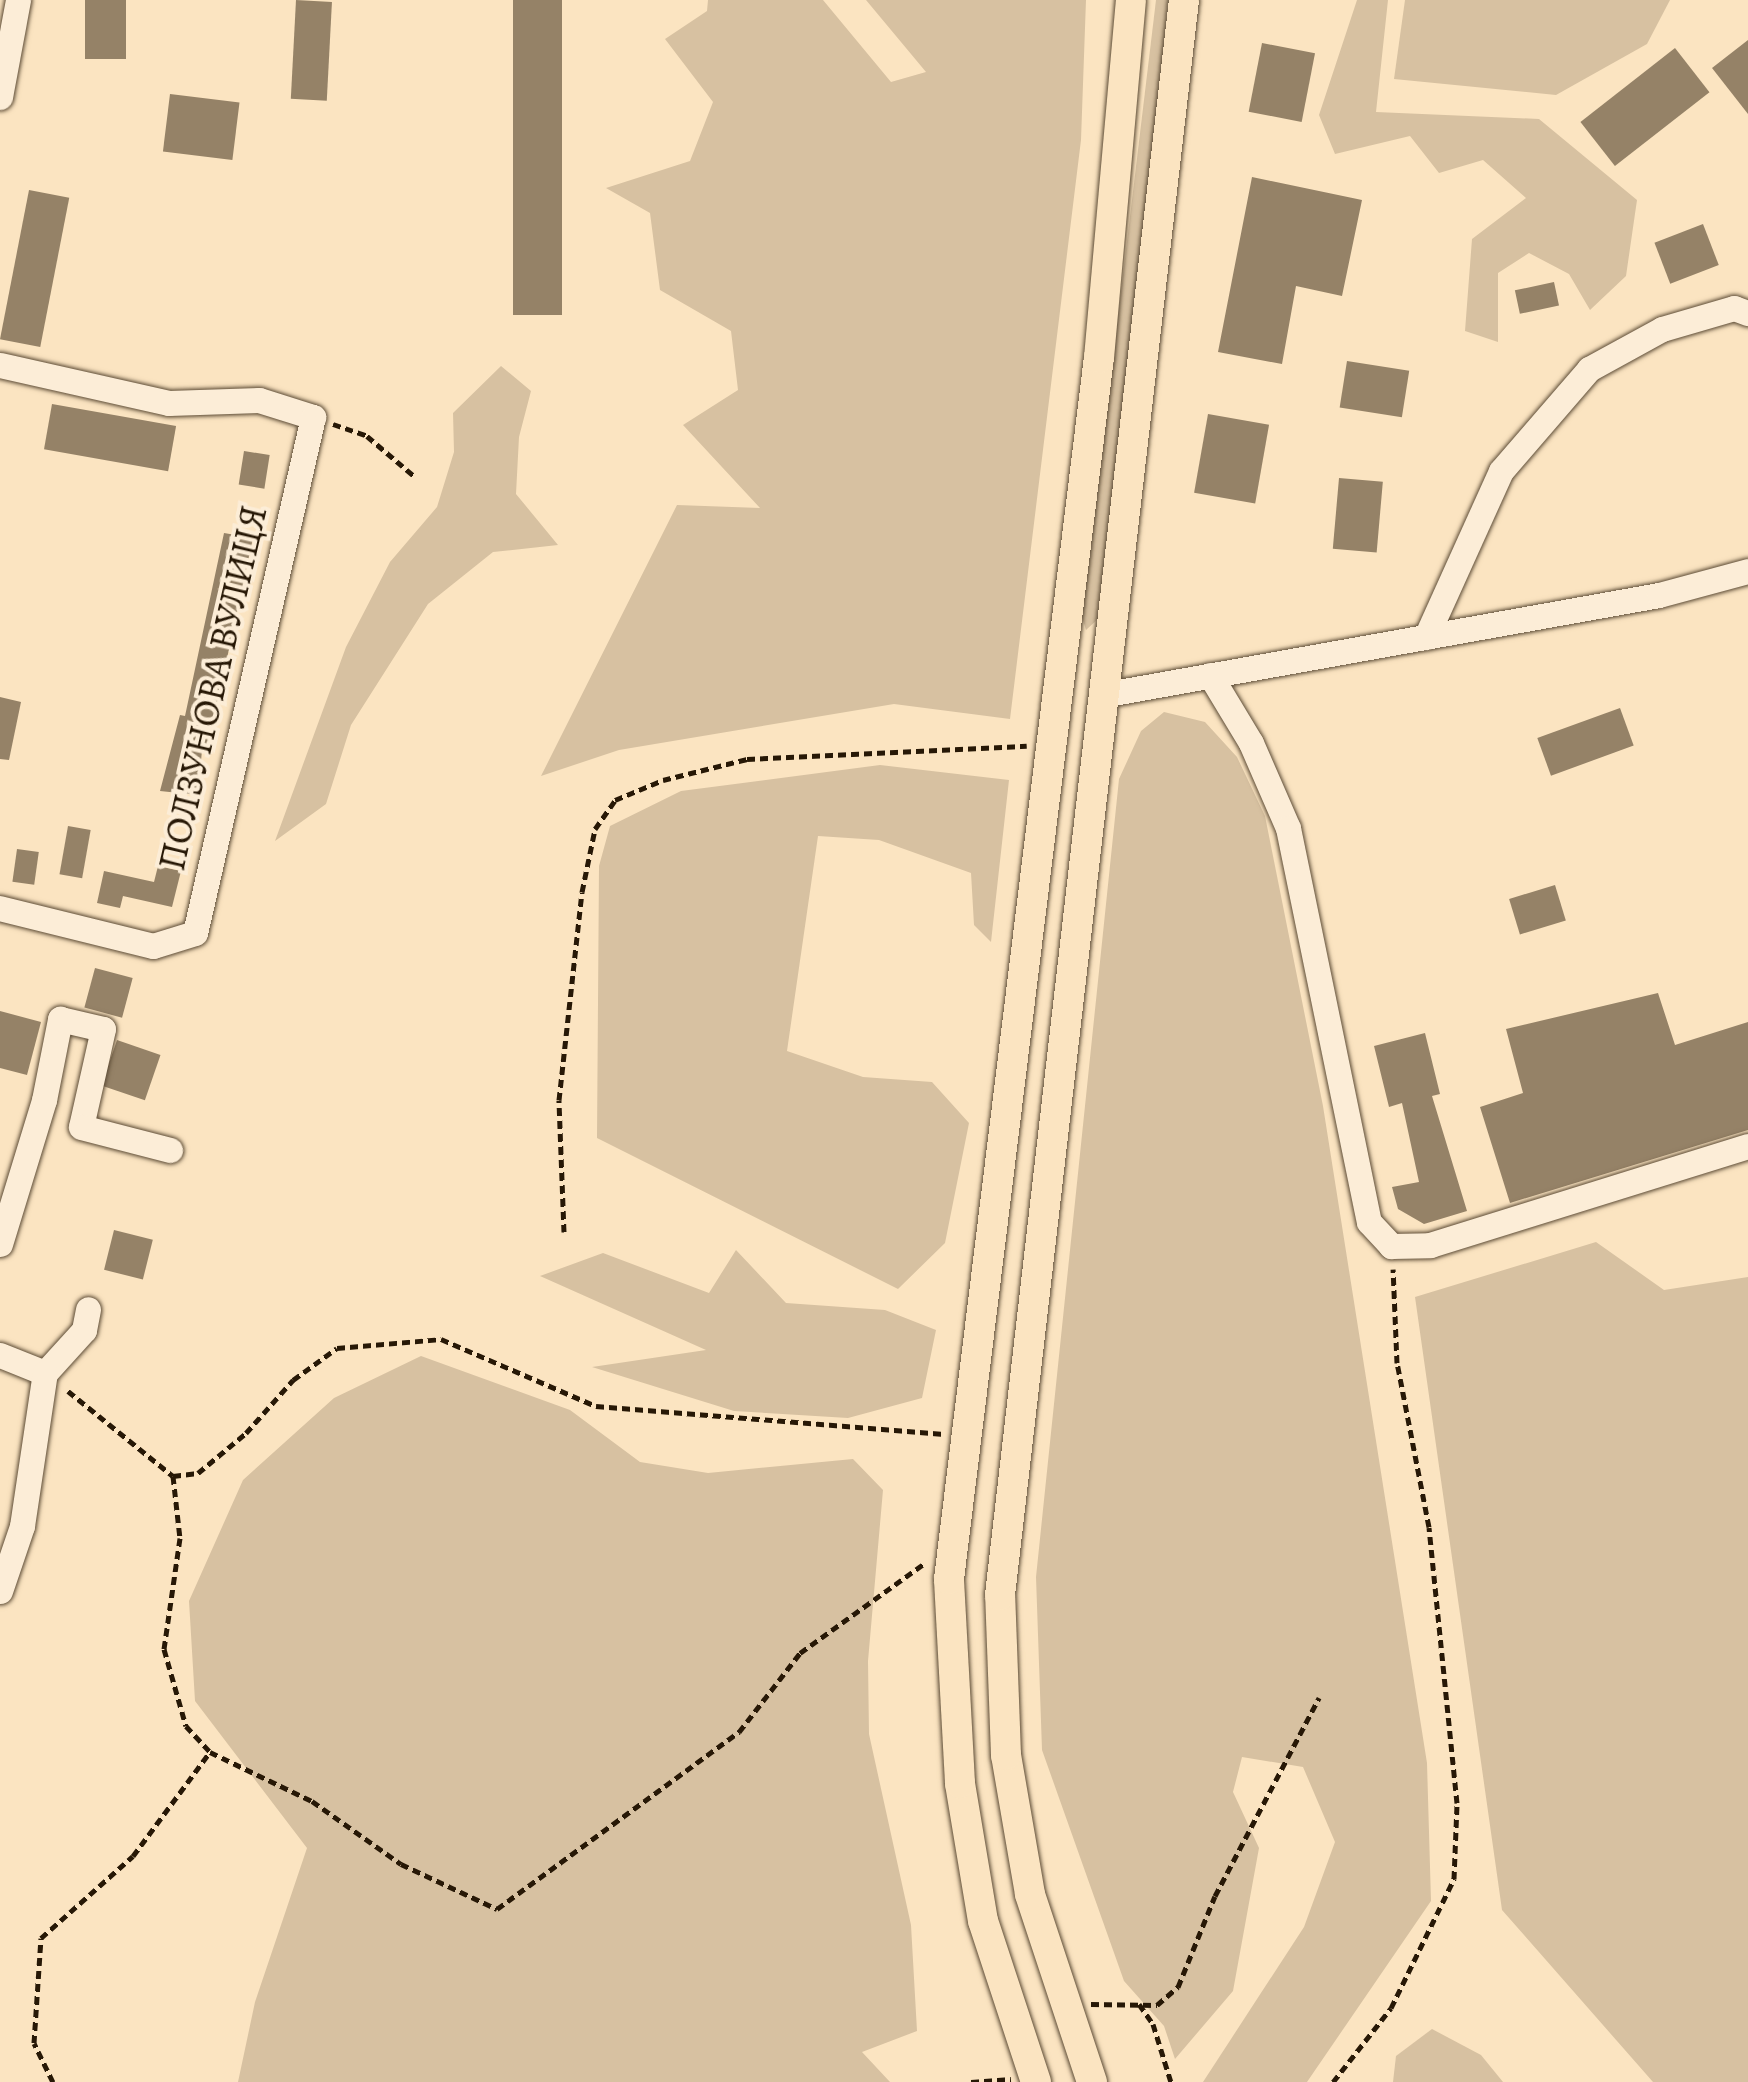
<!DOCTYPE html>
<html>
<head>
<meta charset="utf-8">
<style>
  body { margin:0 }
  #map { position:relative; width:1748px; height:2082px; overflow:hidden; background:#fbe4c1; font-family:Alegreya,serif }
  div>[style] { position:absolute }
  .green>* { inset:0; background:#d7c1a1 }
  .building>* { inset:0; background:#958267; transform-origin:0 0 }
  .path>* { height:5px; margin-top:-2.5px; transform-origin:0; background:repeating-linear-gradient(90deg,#271806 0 8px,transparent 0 13px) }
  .roads { filter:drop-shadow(0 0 2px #5c4b35) drop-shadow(0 0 2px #5c4b35) }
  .minor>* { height:25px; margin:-12.5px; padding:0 12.5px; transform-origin:12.5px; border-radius:12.5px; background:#fcedd7 }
  .major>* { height:30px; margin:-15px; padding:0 15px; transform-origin:15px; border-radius:15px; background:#fbe4c1 }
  span { translate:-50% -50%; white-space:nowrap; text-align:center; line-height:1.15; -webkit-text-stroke:8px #fcedd7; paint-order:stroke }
  .street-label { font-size:38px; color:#271806 }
</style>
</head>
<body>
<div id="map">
  <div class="green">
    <i style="clip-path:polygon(708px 0,823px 0,891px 82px,926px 72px,866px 0,1086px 0,1081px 140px,1010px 719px,894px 704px,619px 750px,541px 776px,677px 505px,760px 508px,683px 425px,738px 390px,731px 331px,660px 290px,650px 213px,606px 188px,690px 161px,713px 102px,665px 39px,707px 11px)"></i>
    <i style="clip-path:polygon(1156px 0,1168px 0,1157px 121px,1098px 619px,1086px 630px,1082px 617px)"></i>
    <i style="clip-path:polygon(1357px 0,1388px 0,1376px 112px,1539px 119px,1637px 200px,1626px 276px,1590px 310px,1569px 274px,1529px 253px,1498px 273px,1498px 342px,1465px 331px,1472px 239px,1526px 198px,1483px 160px,1439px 173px,1410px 136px,1335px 154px,1319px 115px)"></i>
    <i style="clip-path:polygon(1405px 0,1670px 0,1647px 44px,1556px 95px,1394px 79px)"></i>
    <i style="clip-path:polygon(501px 366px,531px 391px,519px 437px,516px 494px,558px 545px,493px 552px,428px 604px,351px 725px,326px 804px,275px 841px,346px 647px,390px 562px,437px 507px,454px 452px,453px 413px)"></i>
    <i style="clip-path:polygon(1164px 712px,1205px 722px,1237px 757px,1265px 816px,1323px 1106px,1427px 1763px,1431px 1901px,1307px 2082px,1203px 2082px,1304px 1927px,1335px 1842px,1303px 1767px,1242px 1757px,1233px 1792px,1259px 1848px,1233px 1991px,1175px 2059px,1164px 2026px,1124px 1981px,1042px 1750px,1036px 1577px,1119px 779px,1141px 731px)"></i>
    <i style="clip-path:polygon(880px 765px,1009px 780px,991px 942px,974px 925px,971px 873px,879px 840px,818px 836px,787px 1051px,863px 1077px,932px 1082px,969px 1123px,945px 1243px,898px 1289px,597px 1138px,599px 866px,610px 826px,681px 791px)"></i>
    <i style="clip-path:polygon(1596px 1242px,1664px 1290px,1748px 1277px,1748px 2082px,1653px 2082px,1502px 1910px,1415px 1297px)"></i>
    <i style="clip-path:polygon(736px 1250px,786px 1303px,885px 1310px,936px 1330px,922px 1398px,848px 1418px,734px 1411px,592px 1367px,706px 1350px,540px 1276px,603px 1253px,709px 1293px)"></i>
    <i style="clip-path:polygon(421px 1356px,570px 1410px,640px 1462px,708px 1473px,853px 1459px,883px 1490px,868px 1661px,869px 1734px,911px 1925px,917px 2031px,862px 2052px,890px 2082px,238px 2082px,255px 2002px,307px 1848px,195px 1701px,189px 1601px,243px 1480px,334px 1398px)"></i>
    <i style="clip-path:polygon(1432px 2029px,1481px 2055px,1503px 2082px,1393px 2082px,1396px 2056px)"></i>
  </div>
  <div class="building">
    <i style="left:85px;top:0;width:41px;height:59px"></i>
    <i style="left:296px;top:0;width:36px;height:99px;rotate:3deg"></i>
    <i style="left:513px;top:0;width:49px;height:315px"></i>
    <i style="clip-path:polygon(1748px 40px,1748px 114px,1712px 68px)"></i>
    <i style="left:1262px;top:43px;width:54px;height:70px;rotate:11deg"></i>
    <i style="left:1675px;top:48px;width:56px;height:120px;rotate:52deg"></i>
    <i style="left:170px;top:94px;width:70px;height:58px;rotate:7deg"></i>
    <i style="clip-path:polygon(1252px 177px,1362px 200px,1342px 296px,1296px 286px,1282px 364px,1218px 352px)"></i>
    <i style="left:29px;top:190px;width:41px;height:152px;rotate:11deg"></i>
    <i style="left:1703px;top:224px;width:44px;height:52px;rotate:69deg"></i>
    <i style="left:1554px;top:282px;width:24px;height:40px;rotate:78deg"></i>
    <i style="left:1347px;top:361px;width:63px;height:47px;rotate:9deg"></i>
    <i style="left:52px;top:404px;width:126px;height:46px;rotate:10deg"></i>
    <i style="left:1208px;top:414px;width:62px;height:80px;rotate:10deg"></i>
    <i style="left:244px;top:451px;width:26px;height:34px;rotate:9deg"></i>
    <i style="left:1339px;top:478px;width:44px;height:71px;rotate:5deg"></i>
    <i style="clip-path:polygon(224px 533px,253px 538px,207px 751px,202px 750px,198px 795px,160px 791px,180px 715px,185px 716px)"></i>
    <i style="clip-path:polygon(0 697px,21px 702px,9px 760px,0 759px)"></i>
    <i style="left:1620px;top:708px;width:40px;height:88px;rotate:70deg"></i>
    <i style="left:68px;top:826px;width:23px;height:49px;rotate:10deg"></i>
    <i style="left:17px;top:849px;width:22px;height:33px;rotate:8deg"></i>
    <i style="clip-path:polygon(158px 866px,181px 871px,172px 907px,123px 896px,120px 908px,97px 903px,104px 871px,154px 882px)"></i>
    <i style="left:1555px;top:885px;width:37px;height:48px;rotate:73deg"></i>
    <i style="left:95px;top:968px;width:39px;height:41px;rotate:15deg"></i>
    <i style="clip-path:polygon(1658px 993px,1675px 1045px,1748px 1022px,1748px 1130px,1510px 1203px,1480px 1107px,1523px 1093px,1506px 1029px)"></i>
    <i style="clip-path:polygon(0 1011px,41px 1022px,27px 1075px,0 1068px)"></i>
    <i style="clip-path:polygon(1425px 1033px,1440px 1094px,1432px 1096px,1467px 1211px,1424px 1224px,1398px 1209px,1392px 1187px,1419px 1182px,1402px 1103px,1389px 1107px,1374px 1046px)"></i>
    <i style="left:117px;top:1040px;width:46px;height:48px;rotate:19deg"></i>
    <i style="left:114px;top:1230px;width:40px;height:41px;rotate:14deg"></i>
  </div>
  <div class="path">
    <i style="left:333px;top:424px;width:36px;rotate:19deg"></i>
    <i style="left:367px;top:436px;width:62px;rotate:40.4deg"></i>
    <i style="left:564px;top:1232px;width:132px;rotate:-92.2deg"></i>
    <i style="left:559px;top:1100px;width:209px;rotate:-83.7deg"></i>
    <i style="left:582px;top:892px;width:64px;rotate:-78.3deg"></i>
    <i style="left:595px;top:829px;width:35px;rotate:-55deg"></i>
    <i style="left:615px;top:800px;width:52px;rotate:-22.6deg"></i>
    <i style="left:663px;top:780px;width:87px;rotate:-14deg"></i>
    <i style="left:747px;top:759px;width:280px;rotate:-2.7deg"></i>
    <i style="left:68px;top:1391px;width:135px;rotate:39deg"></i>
    <i style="left:173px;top:1476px;width:62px;rotate:83.6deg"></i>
    <i style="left:180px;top:1538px;width:112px;rotate:98.2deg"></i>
    <i style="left:164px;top:1649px;width:80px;rotate:74.1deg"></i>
    <i style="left:186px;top:1726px;width:35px;rotate:47deg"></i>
    <i style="left:210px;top:1752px;width:113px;rotate:25.7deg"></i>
    <i style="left:312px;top:1801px;width:109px;rotate:35.3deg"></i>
    <i style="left:401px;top:1864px;width:106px;rotate:25.1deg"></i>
    <i style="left:497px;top:1909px;width:300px;rotate:-36.2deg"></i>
    <i style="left:739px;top:1732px;width:100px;rotate:-52.3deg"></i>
    <i style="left:800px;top:1653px;width:154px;rotate:-35.8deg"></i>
    <i style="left:173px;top:1476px;width:25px;rotate:-7deg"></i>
    <i style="left:198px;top:1473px;width:62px;rotate:-39.8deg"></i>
    <i style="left:246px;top:1433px;width:71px;rotate:-48.4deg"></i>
    <i style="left:293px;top:1380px;width:54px;rotate:-36deg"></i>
    <i style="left:337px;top:1348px;width:104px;rotate:-4.9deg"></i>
    <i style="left:441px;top:1339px;width:169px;rotate:23.4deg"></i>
    <i style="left:596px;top:1406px;width:349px;rotate:4.6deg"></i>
    <i style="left:1091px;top:2004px;width:66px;rotate:0.9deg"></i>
    <i style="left:1157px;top:2005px;width:28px;rotate:-41deg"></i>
    <i style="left:1178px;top:1987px;width:98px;rotate:-67.9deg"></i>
    <i style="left:1215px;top:1896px;width:224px;rotate:-62.3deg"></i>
    <i style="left:1139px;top:2004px;width:24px;rotate:55deg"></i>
    <i style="left:1153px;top:2024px;width:61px;rotate:72.8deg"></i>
    <i style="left:53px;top:2082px;width:43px;rotate:-116deg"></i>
    <i style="left:34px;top:2043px;width:105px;rotate:-86.2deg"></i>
    <i style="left:41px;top:1938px;width:123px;rotate:-41.7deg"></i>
    <i style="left:133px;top:1856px;width:129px;rotate:-53.5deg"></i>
    <i style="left:971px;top:2082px;width:40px;rotate:-4.3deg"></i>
    <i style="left:1333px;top:2082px;width:94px;rotate:-51.9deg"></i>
    <i style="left:1391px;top:2008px;width:144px;rotate:-64deg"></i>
    <i style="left:1454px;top:1879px;width:76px;rotate:-87.7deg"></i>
    <i style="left:1457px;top:1803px;width:277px;rotate:-95.8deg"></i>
    <i style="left:1429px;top:1527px;width:167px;rotate:-101deg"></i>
    <i style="left:1397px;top:1363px;width:94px;rotate:-92.4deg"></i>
  </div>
  <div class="roads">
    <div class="minor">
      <i style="left:0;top:97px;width:99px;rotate:-79.5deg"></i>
      <i style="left:0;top:365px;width:173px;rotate:12.7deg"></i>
      <i style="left:169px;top:403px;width:90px;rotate:-1.9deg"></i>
      <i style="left:259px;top:400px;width:57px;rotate:17.5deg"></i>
      <i style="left:313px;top:417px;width:529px;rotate:102.88deg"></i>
      <i style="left:195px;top:933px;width:44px;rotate:162.8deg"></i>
      <i style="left:153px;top:946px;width:158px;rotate:-166.1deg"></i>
      <i style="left:1426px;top:637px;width:182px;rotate:-65.7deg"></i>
      <i style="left:1501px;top:471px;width:135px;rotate:-49.2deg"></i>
      <i style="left:1589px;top:369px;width:83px;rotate:-28.7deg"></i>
      <i style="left:1662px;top:329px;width:75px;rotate:-16.3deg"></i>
      <i style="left:1734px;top:308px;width:15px;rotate:20deg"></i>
      <i style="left:1210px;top:675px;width:79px;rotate:58.9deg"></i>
      <i style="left:1251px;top:743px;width:93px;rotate:66.5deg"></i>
      <i style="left:1288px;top:828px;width:402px;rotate:78.4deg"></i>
      <i style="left:1369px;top:1222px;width:33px;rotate:47deg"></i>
      <i style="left:1391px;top:1246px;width:39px;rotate:-1deg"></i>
      <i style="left:1430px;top:1245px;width:333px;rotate:-17.3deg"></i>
      <i style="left:1102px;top:695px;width:566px;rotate:-10.18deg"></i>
      <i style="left:1659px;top:595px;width:92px;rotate:-15.1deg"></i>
      <i style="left:0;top:1244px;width:151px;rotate:-73deg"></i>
      <i style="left:44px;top:1100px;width:83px;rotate:-78.8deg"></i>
      <i style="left:60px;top:1019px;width:44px;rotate:13.1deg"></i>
      <i style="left:103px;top:1029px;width:100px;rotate:102.7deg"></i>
      <i style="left:81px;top:1127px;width:92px;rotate:14.5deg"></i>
      <i style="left:0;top:1355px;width:48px;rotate:21.8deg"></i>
      <i style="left:45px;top:1373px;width:58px;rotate:-47.8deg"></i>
      <i style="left:84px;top:1330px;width:21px;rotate:-79deg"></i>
      <i style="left:0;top:1591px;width:69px;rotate:-71.3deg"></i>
      <i style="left:22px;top:1526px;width:155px;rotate:-81.5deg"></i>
    </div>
    <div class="major">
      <i style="left:1036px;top:2082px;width:169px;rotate:-108.2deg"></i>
      <i style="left:983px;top:1921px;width:140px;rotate:-99.5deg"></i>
      <i style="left:960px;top:1783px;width:204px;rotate:-93.1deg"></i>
      <i style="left:949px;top:1579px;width:1230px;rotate:-83deg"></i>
      <i style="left:1099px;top:358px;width:359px;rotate:-84.9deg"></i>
      <i style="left:1092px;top:2082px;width:198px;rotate:-108.3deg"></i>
      <i style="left:1030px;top:1894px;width:141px;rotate:-99.8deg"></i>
      <i style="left:1006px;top:1755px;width:160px;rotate:-92.1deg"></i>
      <i style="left:1000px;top:1595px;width:1606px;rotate:-83.42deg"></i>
    </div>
  </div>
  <div class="street-label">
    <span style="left:213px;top:688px;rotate:-77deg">ПОЛЗУНОВА ВУЛИЦЯ</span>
  </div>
</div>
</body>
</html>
